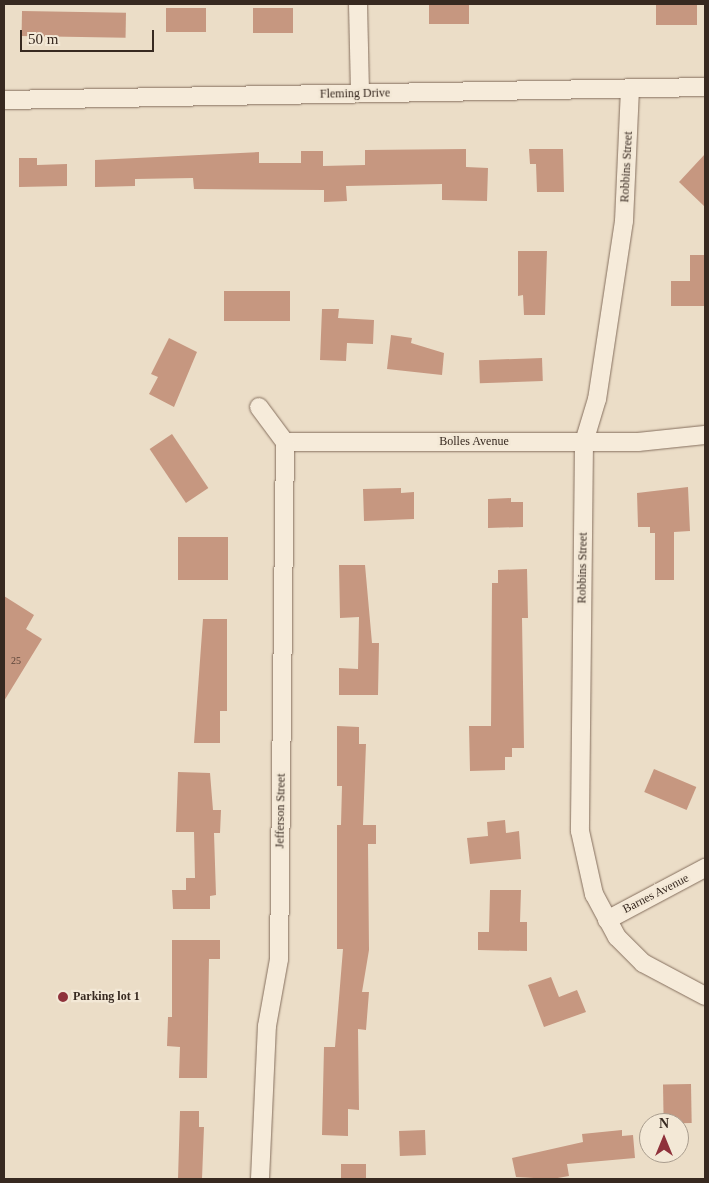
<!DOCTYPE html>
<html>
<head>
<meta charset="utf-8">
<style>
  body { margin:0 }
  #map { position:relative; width:709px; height:1183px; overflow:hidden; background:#ebddc7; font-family:"Times New Roman",serif }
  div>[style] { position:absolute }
  .building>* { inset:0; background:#c69780; transform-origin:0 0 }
  .roads { filter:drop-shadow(0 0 1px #856f5e) drop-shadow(0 0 1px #856f5e) }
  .minor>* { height:18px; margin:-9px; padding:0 9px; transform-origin:9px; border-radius:9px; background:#f6ebda }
  .dots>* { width:14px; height:14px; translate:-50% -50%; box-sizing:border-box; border:2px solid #f3e8d6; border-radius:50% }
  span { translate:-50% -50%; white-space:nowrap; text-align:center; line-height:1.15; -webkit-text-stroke:4.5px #f3e8d6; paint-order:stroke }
  .number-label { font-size:10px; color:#5b4438 }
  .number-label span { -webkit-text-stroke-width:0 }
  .street-label { font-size:12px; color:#372920 }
  .poi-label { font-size:12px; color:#372920; font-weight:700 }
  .left { translate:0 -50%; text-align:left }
  .frame { position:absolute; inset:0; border:5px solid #372920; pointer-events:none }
  .north { position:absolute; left:639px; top:1113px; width:50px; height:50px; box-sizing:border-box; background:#f3e8d6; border:1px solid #a89c8d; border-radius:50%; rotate:0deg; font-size:14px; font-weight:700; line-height:20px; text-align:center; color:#372920 }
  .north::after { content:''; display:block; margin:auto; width:18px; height:22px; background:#8f323b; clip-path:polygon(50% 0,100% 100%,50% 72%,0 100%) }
  .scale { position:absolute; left:20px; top:30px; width:134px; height:22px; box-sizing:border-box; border:2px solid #372920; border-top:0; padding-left:6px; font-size:15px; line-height:18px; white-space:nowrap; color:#372920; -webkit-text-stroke:4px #f3e8d6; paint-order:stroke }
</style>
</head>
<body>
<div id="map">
  <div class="building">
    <i style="left:429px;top:4px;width:40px;height:20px"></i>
    <i style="left:656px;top:4px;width:41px;height:21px"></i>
    <i style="left:206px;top:8px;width:24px;height:40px;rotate:90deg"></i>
    <i style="left:293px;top:8px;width:25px;height:40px;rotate:90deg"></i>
    <i style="left:22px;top:11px;width:104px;height:25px;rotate:1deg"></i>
    <i style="clip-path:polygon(466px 149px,466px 167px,488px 168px,487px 201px,442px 200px,442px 184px,346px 186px,347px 201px,324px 202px,324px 190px,194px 189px,193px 178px,135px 179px,135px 186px,95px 187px,95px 160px,259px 152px,259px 163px,301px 163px,301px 151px,323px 151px,323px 166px,365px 165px,365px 150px)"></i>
    <i style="clip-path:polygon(529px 149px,563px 149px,564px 192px,537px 192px,536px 164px,530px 164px)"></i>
    <i style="clip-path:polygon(705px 154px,705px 207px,679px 182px)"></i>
    <i style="clip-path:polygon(19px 158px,37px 158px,37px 165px,67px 164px,67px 186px,19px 187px)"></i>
    <i style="clip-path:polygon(518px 251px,547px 251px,545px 315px,524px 315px,523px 295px,518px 296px)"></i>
    <i style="clip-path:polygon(690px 255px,705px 255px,705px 306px,671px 306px,671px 281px,690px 281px)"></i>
    <i style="left:224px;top:291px;width:66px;height:30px"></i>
    <i style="clip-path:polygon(322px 309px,339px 309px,338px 318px,374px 320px,373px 344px,347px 343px,346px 361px,320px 360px)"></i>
    <i style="clip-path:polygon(391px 335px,412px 338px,411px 343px,444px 353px,442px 375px,387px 369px)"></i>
    <i style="clip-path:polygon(169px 338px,197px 352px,174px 407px,149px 394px,158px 377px,151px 374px)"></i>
    <i style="left:542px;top:358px;width:23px;height:63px;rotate:88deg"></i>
    <i style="left:172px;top:434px;width:65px;height:27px;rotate:56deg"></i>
    <i style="clip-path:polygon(688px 487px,690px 531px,674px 532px,674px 580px,655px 580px,655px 533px,650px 533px,650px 527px,638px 527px,637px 493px)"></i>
    <i style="clip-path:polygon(401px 488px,401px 493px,414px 492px,414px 519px,364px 521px,363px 489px)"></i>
    <i style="clip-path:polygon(511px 498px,511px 502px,523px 502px,523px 527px,488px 528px,488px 499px)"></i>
    <i style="left:178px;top:537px;width:50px;height:43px"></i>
    <i style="clip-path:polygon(339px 565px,365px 565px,372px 643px,379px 643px,378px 695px,339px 695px,339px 668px,358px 669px,359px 617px,340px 618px)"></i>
    <i style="clip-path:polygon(527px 569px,528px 618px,522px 618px,524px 748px,512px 748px,512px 757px,505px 757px,505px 770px,470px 771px,469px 726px,491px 726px,492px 583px,498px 583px,498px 570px)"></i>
    <i style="clip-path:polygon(4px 596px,34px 615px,26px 629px,42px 639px,4px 701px)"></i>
    <i style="clip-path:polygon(203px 619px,227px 619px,227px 711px,220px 711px,220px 743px,194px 743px)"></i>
    <i style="clip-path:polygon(337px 726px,359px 727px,359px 744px,366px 744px,363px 825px,376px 825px,376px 844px,368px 844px,369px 950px,362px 992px,369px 992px,366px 1030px,358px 1029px,359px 1110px,348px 1109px,348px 1136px,322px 1135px,324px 1047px,335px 1047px,343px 949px,337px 949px,337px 825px,341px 825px,342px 786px,337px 786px)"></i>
    <i style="left:654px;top:769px;width:46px;height:25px;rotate:23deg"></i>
    <i style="clip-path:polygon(178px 772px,210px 773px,213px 810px,221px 810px,220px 833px,214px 833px,216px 895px,210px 896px,210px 909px,173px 909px,172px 890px,186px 890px,186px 878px,195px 878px,194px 832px,176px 832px)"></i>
    <i style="clip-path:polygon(505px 820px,506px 833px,519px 831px,521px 859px,470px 864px,467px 838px,488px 836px,487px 822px)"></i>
    <i style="clip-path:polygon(490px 890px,521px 890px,520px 922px,527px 922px,527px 951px,478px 950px,478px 932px,489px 932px)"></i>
    <i style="clip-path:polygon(172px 940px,220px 940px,220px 959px,209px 959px,207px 1078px,179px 1078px,180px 1047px,167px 1046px,168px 1017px,172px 1017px)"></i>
    <i style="clip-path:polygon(551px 977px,559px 997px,577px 990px,586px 1012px,544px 1027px,528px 985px)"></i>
    <i style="left:691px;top:1084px;width:39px;height:28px;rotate:89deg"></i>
    <i style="clip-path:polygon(180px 1111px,199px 1111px,199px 1127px,204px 1127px,202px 1179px,178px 1179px)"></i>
    <i style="left:425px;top:1130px;width:25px;height:26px;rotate:88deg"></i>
    <i style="clip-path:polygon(622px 1130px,622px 1136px,633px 1135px,635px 1158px,567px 1164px,569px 1176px,552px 1179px,516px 1177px,512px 1158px,583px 1142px,582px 1134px)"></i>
    <i style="left:341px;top:1164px;width:25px;height:15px"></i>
  </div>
  <div class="roads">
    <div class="minor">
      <i style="left:358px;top:4px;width:89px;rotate:88.7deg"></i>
      <i style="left:630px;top:89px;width:132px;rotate:92.6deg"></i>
      <i style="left:624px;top:221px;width:180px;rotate:98.6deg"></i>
      <i style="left:597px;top:399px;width:45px;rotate:106.8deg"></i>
      <i style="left:584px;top:442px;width:389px;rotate:90.6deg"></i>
      <i style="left:580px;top:831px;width:65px;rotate:77.5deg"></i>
      <i style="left:594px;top:894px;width:49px;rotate:61.9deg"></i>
      <i style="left:617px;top:937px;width:37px;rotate:45deg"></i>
      <i style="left:643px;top:963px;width:70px;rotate:28deg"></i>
      <i style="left:4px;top:100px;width:701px;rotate:-1.06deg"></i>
      <i style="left:259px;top:407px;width:44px;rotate:53.4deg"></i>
      <i style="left:285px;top:442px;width:353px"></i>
      <i style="left:638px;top:442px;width:67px;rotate:-6deg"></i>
      <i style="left:607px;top:920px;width:111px;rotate:-28deg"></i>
      <i style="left:260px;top:1179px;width:153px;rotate:-87.4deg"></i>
      <i style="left:267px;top:1026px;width:68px;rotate:-79.8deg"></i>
      <i style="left:279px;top:959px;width:517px;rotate:-89.34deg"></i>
    </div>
  </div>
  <div class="dots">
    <i style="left:63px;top:997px;background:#8f323b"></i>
  </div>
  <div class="number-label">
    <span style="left:16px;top:661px">25</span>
  </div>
  <div class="street-label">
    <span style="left:355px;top:94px;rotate:-1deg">Fleming Drive</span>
    <span style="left:627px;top:167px;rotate:-87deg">Robbins Street</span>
    <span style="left:474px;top:442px">Bolles Avenue</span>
    <span style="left:583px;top:568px;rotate:-89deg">Robbins Street</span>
    <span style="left:281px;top:811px;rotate:-89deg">Jefferson Street</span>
    <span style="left:656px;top:894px;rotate:-27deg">Barnes Avenue</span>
  </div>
  <div class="poi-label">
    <span class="left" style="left:73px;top:997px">Parking lot 1</span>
  </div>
  <div class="frame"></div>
  <div class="north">N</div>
  <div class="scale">50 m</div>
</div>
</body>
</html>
